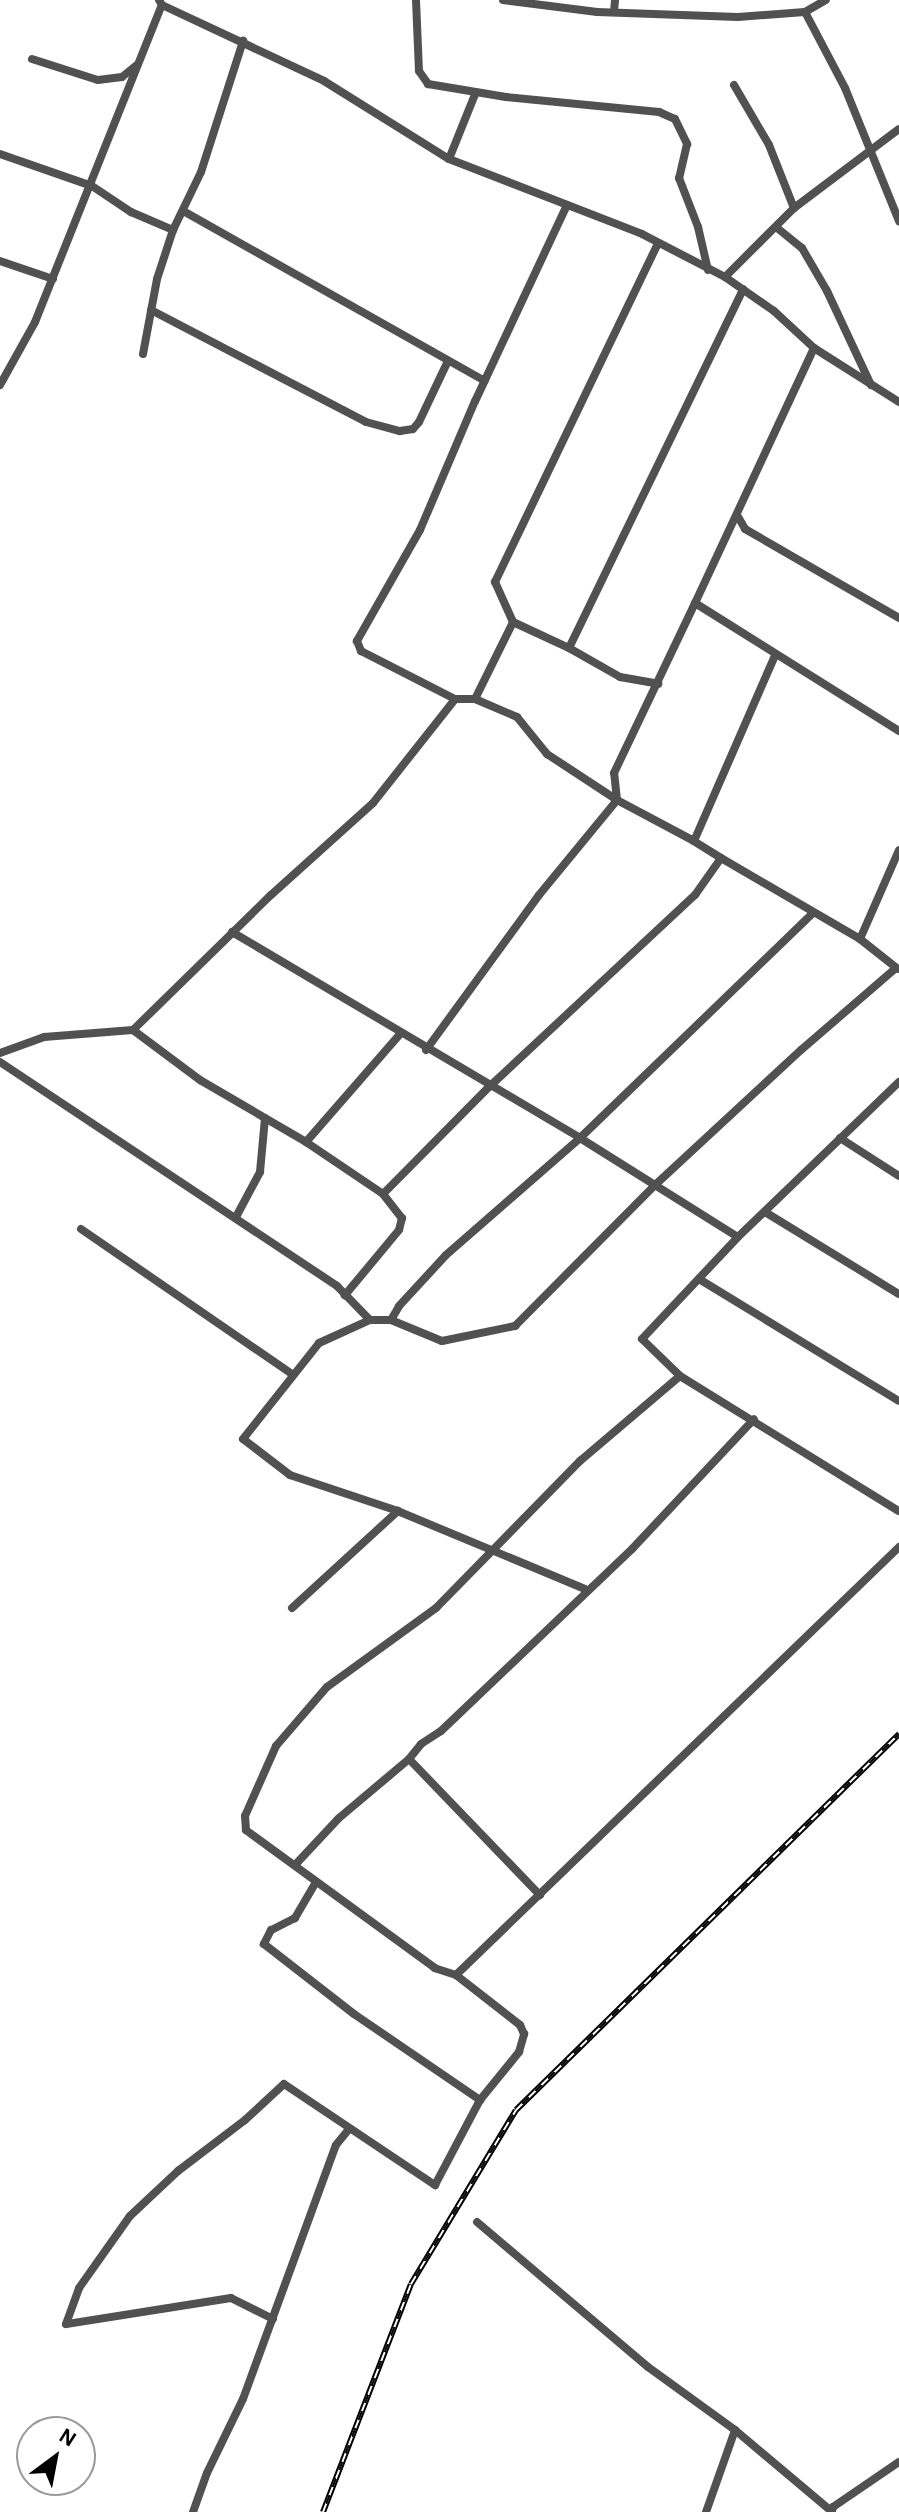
<!DOCTYPE html>
<html>
<head>
<meta charset="utf-8">
<style>
  body { margin:0 }
  #map { position:relative; width:899px; height:2512px; overflow:hidden; background:#fff; font-family:"Alegreya Sans",sans-serif }
  div>[style] { position:absolute }
  .street>* { height:8px; margin:-4px; padding:0 4px; transform-origin:4px; border-radius:4px; background:#515151 }
  .rail>* { height:6px; margin-top:-3px; transform-origin:0; background:repeating-linear-gradient(90deg,#fff 0 9px,#000 0 18px); box-sizing:border-box; border-block:2px solid #000 }
  span { translate:-50% -50%; white-space:nowrap; text-align:center; line-height:1.15; -webkit-text-stroke:6px #fff; paint-order:stroke }
  .north { position:absolute; left:16px; top:2416px; width:80px; height:80px; box-sizing:border-box; background:#fff; border:2px solid #999; border-radius:50%; rotate:32deg; font-size:22px; font-weight:700; line-height:32px; text-align:center; color:#000 }
  .north::after { content:''; display:block; margin:auto; width:28px; height:36px; background:#000; clip-path:polygon(50% 0,100% 100%,50% 72%,0 100%) }
</style>
</head>
<body>
<div id="map">
  <div class="street">
    <i style="left:159px;top:0;width:6px;rotate:59deg"></i>
    <i style="left:162px;top:5px;width:179px;rotate:25.1deg"></i>
    <i style="left:324px;top:81px;width:147px;rotate:32deg"></i>
    <i style="left:449px;top:159px;width:207px;rotate:21.2deg"></i>
    <i style="left:642px;top:234px;width:93px;rotate:27.4deg"></i>
    <i style="left:725px;top:277px;width:60px;rotate:34.8deg"></i>
    <i style="left:774px;top:311px;width:54px;rotate:42.8deg"></i>
    <i style="left:814px;top:348px;width:101px;rotate:32.4deg"></i>
    <i style="left:416px;top:0;width:71px;rotate:87.6deg"></i>
    <i style="left:419px;top:71px;width:16px;rotate:55deg"></i>
    <i style="left:428px;top:84px;width:79px;rotate:9.5deg"></i>
    <i style="left:506px;top:97px;width:154px;rotate:5.6deg"></i>
    <i style="left:659px;top:112px;width:17px;rotate:24deg"></i>
    <i style="left:675px;top:119px;width:28px;rotate:64deg"></i>
    <i style="left:687px;top:144px;width:35px;rotate:103deg"></i>
    <i style="left:679px;top:178px;width:53px;rotate:68.8deg"></i>
    <i style="left:698px;top:227px;width:44px;rotate:76.9deg"></i>
    <i style="left:503px;top:0;width:95px;rotate:7.3deg"></i>
    <i style="left:597px;top:12px;width:141px;rotate:2deg"></i>
    <i style="left:738px;top:17px;width:67px;rotate:-4.3deg"></i>
    <i style="left:805px;top:12px;width:24px;rotate:-30deg"></i>
    <i style="left:614px;top:12px;width:12px;rotate:-85deg"></i>
    <i style="left:805px;top:12px;width:86px;rotate:62.2deg"></i>
    <i style="left:845px;top:88px;width:144px;rotate:67.9deg"></i>
    <i style="left:32px;top:59px;width:69px;rotate:17.7deg"></i>
    <i style="left:98px;top:80px;width:24px;rotate:-7deg"></i>
    <i style="left:122px;top:77px;width:19px;rotate:-39deg"></i>
    <i style="left:734px;top:85px;width:69px;rotate:59.7deg"></i>
    <i style="left:769px;top:145px;width:68px;rotate:68.4deg"></i>
    <i style="left:0;top:154px;width:97px;rotate:19.2deg"></i>
    <i style="left:92px;top:186px;width:47px;rotate:33.7deg"></i>
    <i style="left:131px;top:212px;width:46px;rotate:23.2deg"></i>
    <i style="left:449px;top:159px;width:72px;rotate:-68.1deg"></i>
    <i style="left:567px;top:205px;width:217px;rotate:115.1deg"></i>
    <i style="left:475px;top:401px;width:140px;rotate:113.1deg"></i>
    <i style="left:420px;top:530px;width:128px;rotate:119.6deg"></i>
    <i style="left:357px;top:641px;width:11px;rotate:68deg"></i>
    <i style="left:361px;top:651px;width:106px;rotate:27.1deg"></i>
    <i style="left:455px;top:699px;width:20px"></i>
    <i style="left:475px;top:699px;width:86px;rotate:-63.7deg"></i>
    <i style="left:513px;top:622px;width:62px;rotate:24.9deg"></i>
    <i style="left:569px;top:648px;width:399px;rotate:-64.1deg"></i>
    <i style="left:185px;top:212px;width:344px;rotate:29.4deg"></i>
    <i style="left:776px;top:227px;width:33px;rotate:39deg"></i>
    <i style="left:802px;top:248px;width:50px;rotate:59.8deg"></i>
    <i style="left:827px;top:291px;width:104px;rotate:64.9deg"></i>
    <i style="left:0;top:261px;width:56px;rotate:18.8deg"></i>
    <i style="left:725px;top:277px;width:98px;rotate:-45deg"></i>
    <i style="left:794px;top:208px;width:131px;rotate:-37deg"></i>
    <i style="left:151px;top:310px;width:242px;rotate:27.5deg"></i>
    <i style="left:366px;top:422px;width:35px;rotate:15deg"></i>
    <i style="left:400px;top:431px;width:13px;rotate:-9deg"></i>
    <i style="left:413px;top:429px;width:9px;rotate:-49deg"></i>
    <i style="left:419px;top:422px;width:65px;rotate:-64.6deg"></i>
    <i style="left:814px;top:348px;width:281px;rotate:115deg"></i>
    <i style="left:695px;top:603px;width:241px;rotate:32.1deg"></i>
    <i style="left:143px;top:354px;width:76px;rotate:-79.4deg"></i>
    <i style="left:157px;top:279px;width:52px;rotate:-71.9deg"></i>
    <i style="left:173px;top:230px;width:64px;rotate:-64.2deg"></i>
    <i style="left:201px;top:172px;width:138px;rotate:-72.2deg"></i>
    <i style="left:0;top:385px;width:72px;rotate:-60.9deg"></i>
    <i style="left:35px;top:322px;width:341px;rotate:-68.2deg"></i>
    <i style="left:737px;top:515px;width:16px;rotate:60deg"></i>
    <i style="left:745px;top:529px;width:178px;rotate:30deg"></i>
    <i style="left:513px;top:622px;width:44px;rotate:-114.2deg"></i>
    <i style="left:495px;top:582px;width:376px;rotate:-64.3deg"></i>
    <i style="left:569px;top:648px;width:59px;rotate:29.6deg"></i>
    <i style="left:620px;top:677px;width:39px;rotate:10deg"></i>
    <i style="left:475px;top:699px;width:46px;rotate:23.2deg"></i>
    <i style="left:517px;top:717px;width:48px;rotate:51deg"></i>
    <i style="left:547px;top:754px;width:84px;rotate:33.3deg"></i>
    <i style="left:617px;top:800px;width:87px;rotate:28deg"></i>
    <i style="left:721px;top:858px;width:161px;rotate:30.2deg"></i>
    <i style="left:860px;top:939px;width:48px;rotate:38.3deg"></i>
    <i style="left:232px;top:932px;width:404px;rotate:30.6deg"></i>
    <i style="left:580px;top:1138px;width:186px;rotate:32.1deg"></i>
    <i style="left:860px;top:939px;width:97px;rotate:-66.3deg"></i>
    <i style="left:133px;top:1030px;width:84px;rotate:36.7deg"></i>
    <i style="left:200px;top:1080px;width:123px;rotate:30.3deg"></i>
    <i style="left:306px;top:1142px;width:93px;rotate:34deg"></i>
    <i style="left:383px;top:1194px;width:31px;rotate:52deg"></i>
    <i style="left:402px;top:1218px;width:12px;rotate:104deg"></i>
    <i style="left:399px;top:1230px;width:85px;rotate:129.7deg"></i>
    <i style="left:426px;top:1050px;width:192px;rotate:-53.9deg"></i>
    <i style="left:539px;top:895px;width:123px;rotate:-50.6deg"></i>
    <i style="left:617px;top:800px;width:27px;rotate:-96deg"></i>
    <i style="left:614px;top:773px;width:188px;rotate:-64.5deg"></i>
    <i style="left:0;top:1053px;width:47px;rotate:-20deg"></i>
    <i style="left:44px;top:1037px;width:89px;rotate:-4.5deg"></i>
    <i style="left:133px;top:1030px;width:193px;rotate:-44.4deg"></i>
    <i style="left:271px;top:895px;width:137px;rotate:-42deg"></i>
    <i style="left:373px;top:803px;width:132px;rotate:-51.7deg"></i>
    <i style="left:0;top:1062px;width:405px;rotate:33.6deg"></i>
    <i style="left:337px;top:1286px;width:47px;rotate:45.9deg"></i>
    <i style="left:899px;top:1082px;width:223px;rotate:136.1deg"></i>
    <i style="left:738px;top:1237px;width:140px;rotate:133.3deg"></i>
    <i style="left:642px;top:1339px;width:53px;rotate:44.2deg"></i>
    <i style="left:680px;top:1376px;width:257px;rotate:31.7deg"></i>
    <i style="left:840px;top:1138px;width:70px;rotate:32.8deg"></i>
    <i style="left:306px;top:1142px;width:145px;rotate:-48.9deg"></i>
    <i style="left:383px;top:1194px;width:151px;rotate:-45.3deg"></i>
    <i style="left:489px;top:1087px;width:282px;rotate:-43deg"></i>
    <i style="left:695px;top:895px;width:45px;rotate:-54.9deg"></i>
    <i style="left:721px;top:858px;width:32px;rotate:-148deg"></i>
    <i style="left:694px;top:841px;width:202px;rotate:-66.4deg"></i>
    <i style="left:765px;top:1212px;width:157px;rotate:31.5deg"></i>
    <i style="left:236px;top:1217px;width:51px;rotate:-61.9deg"></i>
    <i style="left:260px;top:1172px;width:54px;rotate:-84.7deg"></i>
    <i style="left:81px;top:1229px;width:256px;rotate:34.5deg"></i>
    <i style="left:699px;top:1279px;width:234px;rotate:31.4deg"></i>
    <i style="left:391px;top:1320px;width:55px;rotate:22.4deg"></i>
    <i style="left:442px;top:1341px;width:75px;rotate:-11.6deg"></i>
    <i style="left:515px;top:1326px;width:197px;rotate:-45.2deg"></i>
    <i style="left:654px;top:1186px;width:200px;rotate:-42.8deg"></i>
    <i style="left:801px;top:1050px;width:125px;rotate:-40.8deg"></i>
    <i style="left:585px;top:1589px;width:203px;rotate:-157.4deg"></i>
    <i style="left:398px;top:1511px;width:114px;rotate:-161.6deg"></i>
    <i style="left:290px;top:1475px;width:59px;rotate:-142.5deg"></i>
    <i style="left:243px;top:1439px;width:122px;rotate:-51.6deg"></i>
    <i style="left:319px;top:1343px;width:56px;rotate:-24.3deg"></i>
    <i style="left:370px;top:1320px;width:21px"></i>
    <i style="left:391px;top:1320px;width:16px;rotate:-60deg"></i>
    <i style="left:399px;top:1306px;width:69px;rotate:-47.3deg"></i>
    <i style="left:446px;top:1255px;width:178px;rotate:-41.1deg"></i>
    <i style="left:580px;top:1138px;width:324px;rotate:-44deg"></i>
    <i style="left:292px;top:1608px;width:144px;rotate:-42.5deg"></i>
    <i style="left:409px;top:1759px;width:189px;rotate:46.1deg"></i>
    <i style="left:295px;top:1865px;width:64px;rotate:-46.9deg"></i>
    <i style="left:339px;top:1818px;width:92px;rotate:-40.1deg"></i>
    <i style="left:409px;top:1759px;width:19px;rotate:-51deg"></i>
    <i style="left:421px;top:1744px;width:24px;rotate:-33deg"></i>
    <i style="left:441px;top:1731px;width:264px;rotate:-43.6deg"></i>
    <i style="left:632px;top:1549px;width:178px;rotate:-46.8deg"></i>
    <i style="left:316px;top:1882px;width:42px;rotate:120.3deg"></i>
    <i style="left:295px;top:1918px;width:27px;rotate:153deg"></i>
    <i style="left:271px;top:1930px;width:16px;rotate:117deg"></i>
    <i style="left:264px;top:1944px;width:114px;rotate:37.9deg"></i>
    <i style="left:354px;top:2014px;width:153px;rotate:34.3deg"></i>
    <i style="left:456px;top:1975px;width:616px;rotate:-44.01deg"></i>
    <i style="left:477px;top:2222px;width:224px;rotate:40.3deg"></i>
    <i style="left:648px;top:2367px;width:107px;rotate:35.9deg"></i>
    <i style="left:735px;top:2430px;width:124px;rotate:40.1deg"></i>
    <i style="left:273px;top:2319px;width:47px;rotate:-153.4deg"></i>
    <i style="left:231px;top:2298px;width:167px;rotate:171deg"></i>
    <i style="left:66px;top:2324px;width:38px;rotate:-70deg"></i>
    <i style="left:79px;top:2288px;width:88px;rotate:-54.7deg"></i>
    <i style="left:130px;top:2216px;width:66px;rotate:-43.2deg"></i>
    <i style="left:178px;top:2171px;width:84px;rotate:-37.3deg"></i>
    <i style="left:245px;top:2120px;width:53px;rotate:-42.7deg"></i>
    <i style="left:284px;top:2084px;width:182px;rotate:33.8deg"></i>
    <i style="left:435px;top:2185px;width:96px;rotate:-62.1deg"></i>
    <i style="left:480px;top:2100px;width:62px;rotate:-50.9deg"></i>
    <i style="left:519px;top:2052px;width:19px;rotate:-74deg"></i>
    <i style="left:524px;top:2034px;width:10px;rotate:-114deg"></i>
    <i style="left:520px;top:2025px;width:81px;rotate:-142deg"></i>
    <i style="left:456px;top:1975px;width:22px;rotate:-162deg"></i>
    <i style="left:435px;top:1968px;width:234px;rotate:-143.9deg"></i>
    <i style="left:246px;top:1830px;width:14px;rotate:-94deg"></i>
    <i style="left:245px;top:1816px;width:77px;rotate:-66.1deg"></i>
    <i style="left:276px;top:1746px;width:78px;rotate:-49.2deg"></i>
    <i style="left:327px;top:1687px;width:135px;rotate:-35.9deg"></i>
    <i style="left:436px;top:1608px;width:206px;rotate:-45.6deg"></i>
    <i style="left:580px;top:1461px;width:131px;rotate:-40.4deg"></i>
    <i style="left:832px;top:2511px;width:4px;rotate:-76deg"></i>
    <i style="left:833px;top:2507px;width:80px;rotate:-34.3deg"></i>
    <i style="left:193px;top:2512px;width:41px;rotate:-70.3deg"></i>
    <i style="left:207px;top:2473px;width:82px;rotate:-64.1deg"></i>
    <i style="left:243px;top:2399px;width:270px;rotate:-69.9deg"></i>
    <i style="left:336px;top:2145px;width:21px;rotate:-51deg"></i>
    <i style="left:706px;top:2512px;width:87px;rotate:-70.5deg"></i>
  </div>
  <div class="rail">
    <i style="left:323px;top:2512px;width:244px;rotate:-68.9deg"></i>
    <i style="left:411px;top:2284px;width:203px;rotate:-58.9deg"></i>
    <i style="left:516px;top:2110px;width:537px;rotate:-44.47deg"></i>
  </div>
  <div class="north">N</div>
</div>
</body>
</html>
